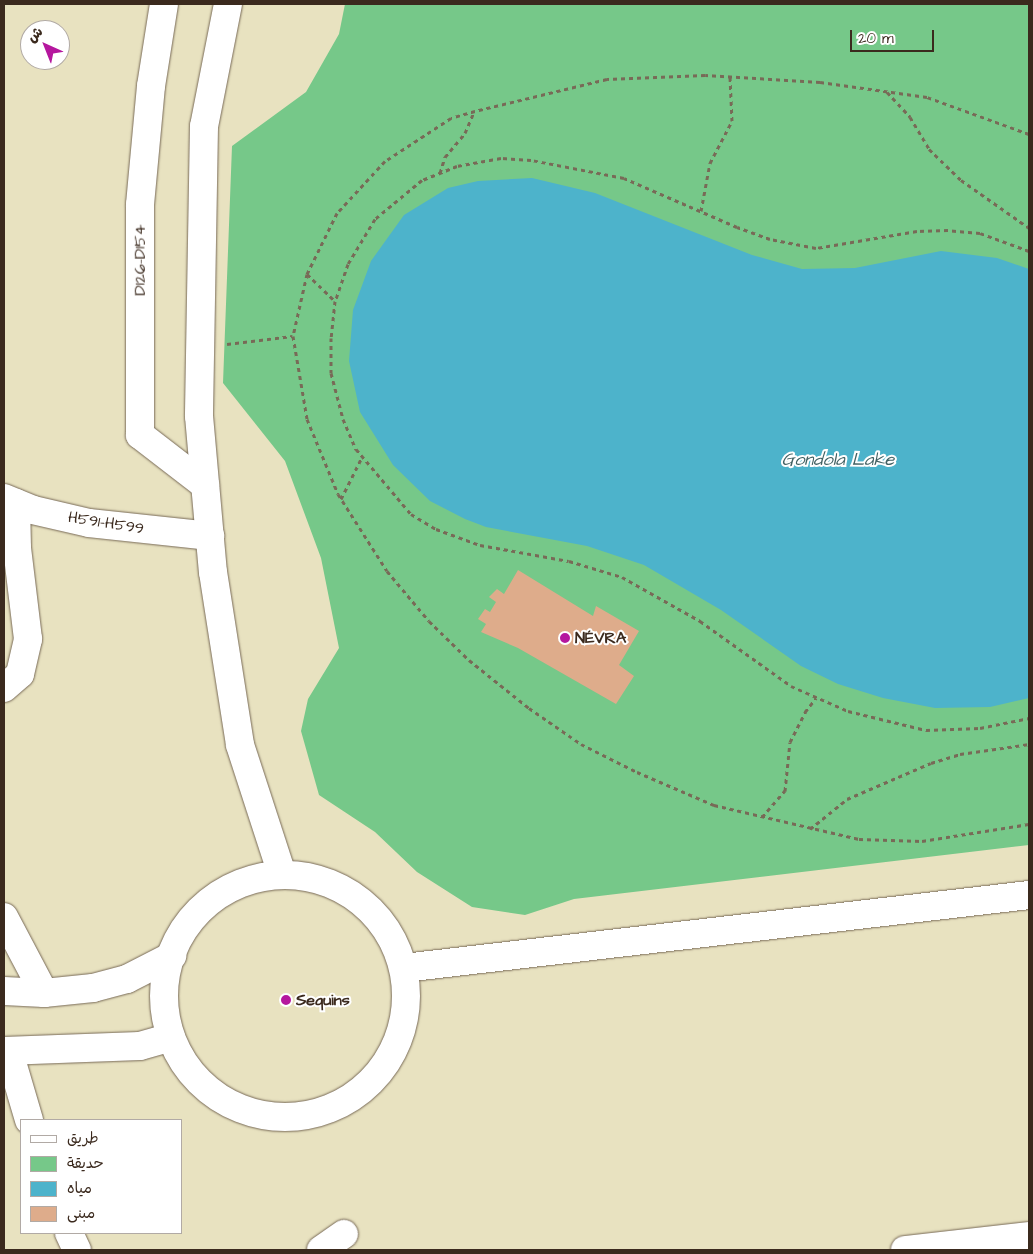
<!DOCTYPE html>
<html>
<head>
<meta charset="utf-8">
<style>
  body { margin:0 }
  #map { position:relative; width:1033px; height:1254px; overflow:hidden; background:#e8e2c0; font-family:"Architects Daughter","Playpen Sans Arabic",sans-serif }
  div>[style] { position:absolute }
  .green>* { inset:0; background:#76c889 }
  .water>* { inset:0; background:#4db3cb }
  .building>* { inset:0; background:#deac8b }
  .path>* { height:3px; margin-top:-1.5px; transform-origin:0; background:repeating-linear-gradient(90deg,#786a57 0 4px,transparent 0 8px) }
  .roads { filter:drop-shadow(0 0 1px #786a57) drop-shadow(0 0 1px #786a57) }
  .minor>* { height:28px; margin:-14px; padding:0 14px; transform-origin:14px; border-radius:14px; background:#fff }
  .tertiary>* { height:28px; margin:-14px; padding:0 14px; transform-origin:14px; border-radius:14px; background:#fff }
  .tertiary>.ring { margin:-14px; padding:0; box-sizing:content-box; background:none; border:28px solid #fff; border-radius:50% }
  .dots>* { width:14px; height:14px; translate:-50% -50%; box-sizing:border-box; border:2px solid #fff; border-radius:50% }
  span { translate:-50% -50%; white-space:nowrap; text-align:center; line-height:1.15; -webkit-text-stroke:4px #fff; paint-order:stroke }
  .street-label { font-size:16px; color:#3b2a1e }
  .poi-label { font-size:16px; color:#3b2a1e; font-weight:700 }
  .left { translate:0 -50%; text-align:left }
  .water-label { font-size:18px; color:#426163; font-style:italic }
  .frame { position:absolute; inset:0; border:5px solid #3b2a1e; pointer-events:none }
  .legend { position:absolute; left:20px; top:1119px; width:162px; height:115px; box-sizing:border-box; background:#fff; border:1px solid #b1aaa5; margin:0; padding:6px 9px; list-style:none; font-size:15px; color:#3b2a1e }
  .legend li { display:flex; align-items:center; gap:10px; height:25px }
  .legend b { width:25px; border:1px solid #b1aaa5 }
  .north { position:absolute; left:20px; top:20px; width:50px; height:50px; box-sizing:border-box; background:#fff; border:1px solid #b1aaa5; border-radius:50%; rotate:316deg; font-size:14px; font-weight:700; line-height:20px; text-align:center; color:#3b2a1e }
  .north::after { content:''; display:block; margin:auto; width:18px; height:22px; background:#b5179e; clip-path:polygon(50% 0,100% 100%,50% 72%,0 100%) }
  .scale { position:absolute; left:850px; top:30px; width:84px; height:22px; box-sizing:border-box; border:2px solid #3b2a1e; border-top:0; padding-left:6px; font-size:15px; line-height:18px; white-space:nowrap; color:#3b2a1e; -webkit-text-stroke:4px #fff; paint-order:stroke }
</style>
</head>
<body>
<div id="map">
  <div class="green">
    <i style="clip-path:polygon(345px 4px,1029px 4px,1029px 845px,574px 899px,525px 915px,472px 907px,417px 872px,375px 832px,319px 795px,301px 731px,308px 699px,339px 648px,321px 558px,285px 461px,223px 383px,232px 146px,306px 92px,339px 34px)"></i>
  </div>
  <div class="water">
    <i style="clip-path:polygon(532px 178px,595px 193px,752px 255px,802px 269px,855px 268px,941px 251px,997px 258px,1029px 269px,1029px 698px,990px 707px,935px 708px,883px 698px,838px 684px,801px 666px,721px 610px,644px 565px,587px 546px,486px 527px,465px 519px,430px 501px,393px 465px,360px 412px,349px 361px,353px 310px,371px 261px,404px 215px,448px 188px,478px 181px)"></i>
  </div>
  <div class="building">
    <i style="clip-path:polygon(518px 570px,593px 616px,596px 606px,639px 631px,619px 665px,634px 676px,616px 704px,518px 648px,481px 632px,486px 624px,478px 619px,485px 609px,490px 612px,496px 602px,489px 597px,497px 589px,504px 594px)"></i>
  </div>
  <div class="path">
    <i style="left:887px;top:92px;width:34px;rotate:47deg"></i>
    <i style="left:910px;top:117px;width:37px;rotate:59deg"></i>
    <i style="left:929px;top:149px;width:45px;rotate:44.1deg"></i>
    <i style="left:961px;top:180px;width:83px;rotate:35.2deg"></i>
    <i style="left:1029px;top:134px;width:109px;rotate:-160.1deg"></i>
    <i style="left:927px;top:97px;width:108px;rotate:-172deg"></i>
    <i style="left:820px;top:82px;width:115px;rotate:-176.5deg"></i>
    <i style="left:705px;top:75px;width:98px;rotate:177.7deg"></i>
    <i style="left:607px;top:79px;width:136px;rotate:166.4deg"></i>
    <i style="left:475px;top:111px;width:25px;rotate:164deg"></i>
    <i style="left:451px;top:118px;width:79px;rotate:146.9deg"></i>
    <i style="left:385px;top:161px;width:71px;rotate:132.7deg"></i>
    <i style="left:337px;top:213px;width:68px;rotate:116.2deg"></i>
    <i style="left:307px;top:274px;width:64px;rotate:102.7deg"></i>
    <i style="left:293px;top:336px;width:84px;rotate:80.4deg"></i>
    <i style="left:307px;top:419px;width:81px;rotate:67.5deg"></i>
    <i style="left:338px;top:494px;width:91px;rotate:57.5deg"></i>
    <i style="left:387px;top:571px;width:65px;rotate:50deg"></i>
    <i style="left:429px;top:621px;width:56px;rotate:44.3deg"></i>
    <i style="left:469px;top:660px;width:77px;rotate:38.7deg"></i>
    <i style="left:529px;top:708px;width:63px;rotate:34.7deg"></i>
    <i style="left:581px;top:744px;width:63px;rotate:26.6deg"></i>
    <i style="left:637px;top:772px;width:84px;rotate:23.2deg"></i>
    <i style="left:714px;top:805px;width:149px;rotate:13.2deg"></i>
    <i style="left:859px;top:839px;width:63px;rotate:1.8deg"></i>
    <i style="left:922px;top:841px;width:108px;rotate:-9deg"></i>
    <i style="left:440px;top:173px;width:17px;rotate:-73deg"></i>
    <i style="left:445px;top:157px;width:31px;rotate:-50deg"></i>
    <i style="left:465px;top:133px;width:23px;rotate:-67deg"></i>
    <i style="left:701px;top:211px;width:49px;rotate:-79.4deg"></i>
    <i style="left:710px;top:163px;width:47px;rotate:-62.4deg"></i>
    <i style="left:732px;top:121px;width:44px;rotate:-92.6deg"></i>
    <i style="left:1029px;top:251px;width:52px;rotate:-159.8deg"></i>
    <i style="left:980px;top:233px;width:32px;rotate:-175deg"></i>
    <i style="left:948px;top:230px;width:31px;rotate:178deg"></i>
    <i style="left:917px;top:231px;width:102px;rotate:170.4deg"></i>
    <i style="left:816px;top:248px;width:47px;rotate:-168.9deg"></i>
    <i style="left:770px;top:239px;width:35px;rotate:-160deg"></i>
    <i style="left:737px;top:227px;width:123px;rotate:-156.6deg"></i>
    <i style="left:624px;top:178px;width:95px;rotate:-169deg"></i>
    <i style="left:531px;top:160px;width:30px;rotate:-176deg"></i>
    <i style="left:501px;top:158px;width:45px;rotate:169.7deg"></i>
    <i style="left:457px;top:166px;width:38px;rotate:158deg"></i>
    <i style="left:422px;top:180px;width:61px;rotate:140.3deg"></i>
    <i style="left:375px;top:219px;width:52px;rotate:121deg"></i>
    <i style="left:348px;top:264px;width:39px;rotate:109deg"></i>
    <i style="left:335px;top:301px;width:37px;rotate:96deg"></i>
    <i style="left:331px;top:338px;width:35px;rotate:90deg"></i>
    <i style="left:331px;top:373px;width:48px;rotate:75.4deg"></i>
    <i style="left:343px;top:419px;width:33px;rotate:67deg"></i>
    <i style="left:356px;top:449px;width:85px;rotate:49.8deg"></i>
    <i style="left:411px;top:514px;width:29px;rotate:31deg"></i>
    <i style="left:436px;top:529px;width:47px;rotate:20deg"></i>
    <i style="left:480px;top:545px;width:90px;rotate:10.2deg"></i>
    <i style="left:569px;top:561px;width:55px;rotate:16.8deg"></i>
    <i style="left:622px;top:577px;width:90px;rotate:29.4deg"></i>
    <i style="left:700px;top:621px;width:112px;rotate:35.5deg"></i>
    <i style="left:791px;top:686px;width:62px;rotate:23.7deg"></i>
    <i style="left:848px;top:711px;width:80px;rotate:13.7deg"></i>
    <i style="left:926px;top:730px;width:54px;rotate:-2.1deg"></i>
    <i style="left:980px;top:728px;width:50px;rotate:-11.5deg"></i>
    <i style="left:307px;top:274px;width:39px;rotate:44deg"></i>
    <i style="left:227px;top:344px;width:66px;rotate:-6.9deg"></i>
    <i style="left:341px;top:499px;width:47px;rotate:-63.4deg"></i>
    <i style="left:762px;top:817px;width:35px;rotate:-49deg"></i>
    <i style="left:785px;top:791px;width:49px;rotate:-84.2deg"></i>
    <i style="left:790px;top:742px;width:34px;rotate:-63deg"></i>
    <i style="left:805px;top:712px;width:18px;rotate:-52deg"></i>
    <i style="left:810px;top:829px;width:48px;rotate:-39deg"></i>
    <i style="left:847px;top:799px;width:91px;rotate:-23.2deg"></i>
    <i style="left:931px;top:763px;width:30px;rotate:-17deg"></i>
    <i style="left:960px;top:754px;width:70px;rotate:-8.2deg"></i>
  </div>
  <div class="roads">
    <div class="minor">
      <i style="left:164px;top:4px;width:83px;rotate:99deg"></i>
      <i style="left:151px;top:86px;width:120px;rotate:95.3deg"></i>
      <i style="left:140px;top:205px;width:230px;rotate:90deg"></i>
      <i style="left:140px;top:435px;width:82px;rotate:37.6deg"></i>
      <i style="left:4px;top:498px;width:31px;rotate:22deg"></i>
      <i style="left:33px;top:510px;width:57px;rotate:13.1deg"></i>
      <i style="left:89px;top:523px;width:122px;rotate:6.1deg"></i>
      <i style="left:4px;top:688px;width:21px;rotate:-41deg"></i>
      <i style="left:20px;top:674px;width:36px;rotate:-77deg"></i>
      <i style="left:28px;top:639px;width:92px;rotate:-96.9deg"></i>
      <i style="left:17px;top:548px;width:45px;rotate:-91.3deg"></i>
      <i style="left:4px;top:917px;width:86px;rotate:62.2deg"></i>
      <i style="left:9px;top:1052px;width:71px;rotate:73.6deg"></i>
      <i style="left:69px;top:1233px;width:19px;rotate:65deg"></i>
      <i style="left:321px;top:1250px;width:28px;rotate:-35deg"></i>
      <i style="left:905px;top:1250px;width:125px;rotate:-6.4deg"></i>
    </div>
    <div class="tertiary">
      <i style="left:228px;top:4px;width:124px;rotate:101.1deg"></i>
      <i style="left:204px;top:126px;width:290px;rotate:91deg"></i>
      <i style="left:199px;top:416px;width:157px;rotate:84.9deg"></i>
      <i style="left:213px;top:572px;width:175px;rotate:81.1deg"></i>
      <i style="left:240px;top:745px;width:136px;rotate:72deg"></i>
      <i class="ring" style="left:164px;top:875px;width:214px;height:214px"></i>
      <i style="left:404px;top:968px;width:629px;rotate:-6.66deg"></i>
      <i style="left:4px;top:991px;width:40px;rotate:2.9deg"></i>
      <i style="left:44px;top:993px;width:49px;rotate:-5.8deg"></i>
      <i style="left:93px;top:988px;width:35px;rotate:-15deg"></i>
      <i style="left:127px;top:979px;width:51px;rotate:-27.1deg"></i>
      <i style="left:4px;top:1051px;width:136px;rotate:-2.1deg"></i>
      <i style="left:140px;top:1046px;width:32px;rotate:-16deg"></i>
    </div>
  </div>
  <div class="dots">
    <i style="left:565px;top:638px;background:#b5179e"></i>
    <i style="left:286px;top:1000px;background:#b5179e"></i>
  </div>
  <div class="street-label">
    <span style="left:140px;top:260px;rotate:-90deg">D126-D154</span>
    <span style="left:106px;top:523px;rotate:9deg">H591-H599</span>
  </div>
  <div class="poi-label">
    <span class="left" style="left:575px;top:638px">NÉVRA</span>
    <span class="left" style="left:296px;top:1000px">Sequins</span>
  </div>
  <div class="water-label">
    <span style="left:838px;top:460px">Gondola Lake</span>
  </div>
  <div class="frame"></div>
  <ul class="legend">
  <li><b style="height:6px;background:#fff"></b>طريق</li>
  <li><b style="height:14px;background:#76c889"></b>حديقة</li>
  <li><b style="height:14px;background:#4db3cb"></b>مياه</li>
  <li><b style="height:14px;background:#deac8b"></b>مبنى</li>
  </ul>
  <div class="north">ش</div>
  <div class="scale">20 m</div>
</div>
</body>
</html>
